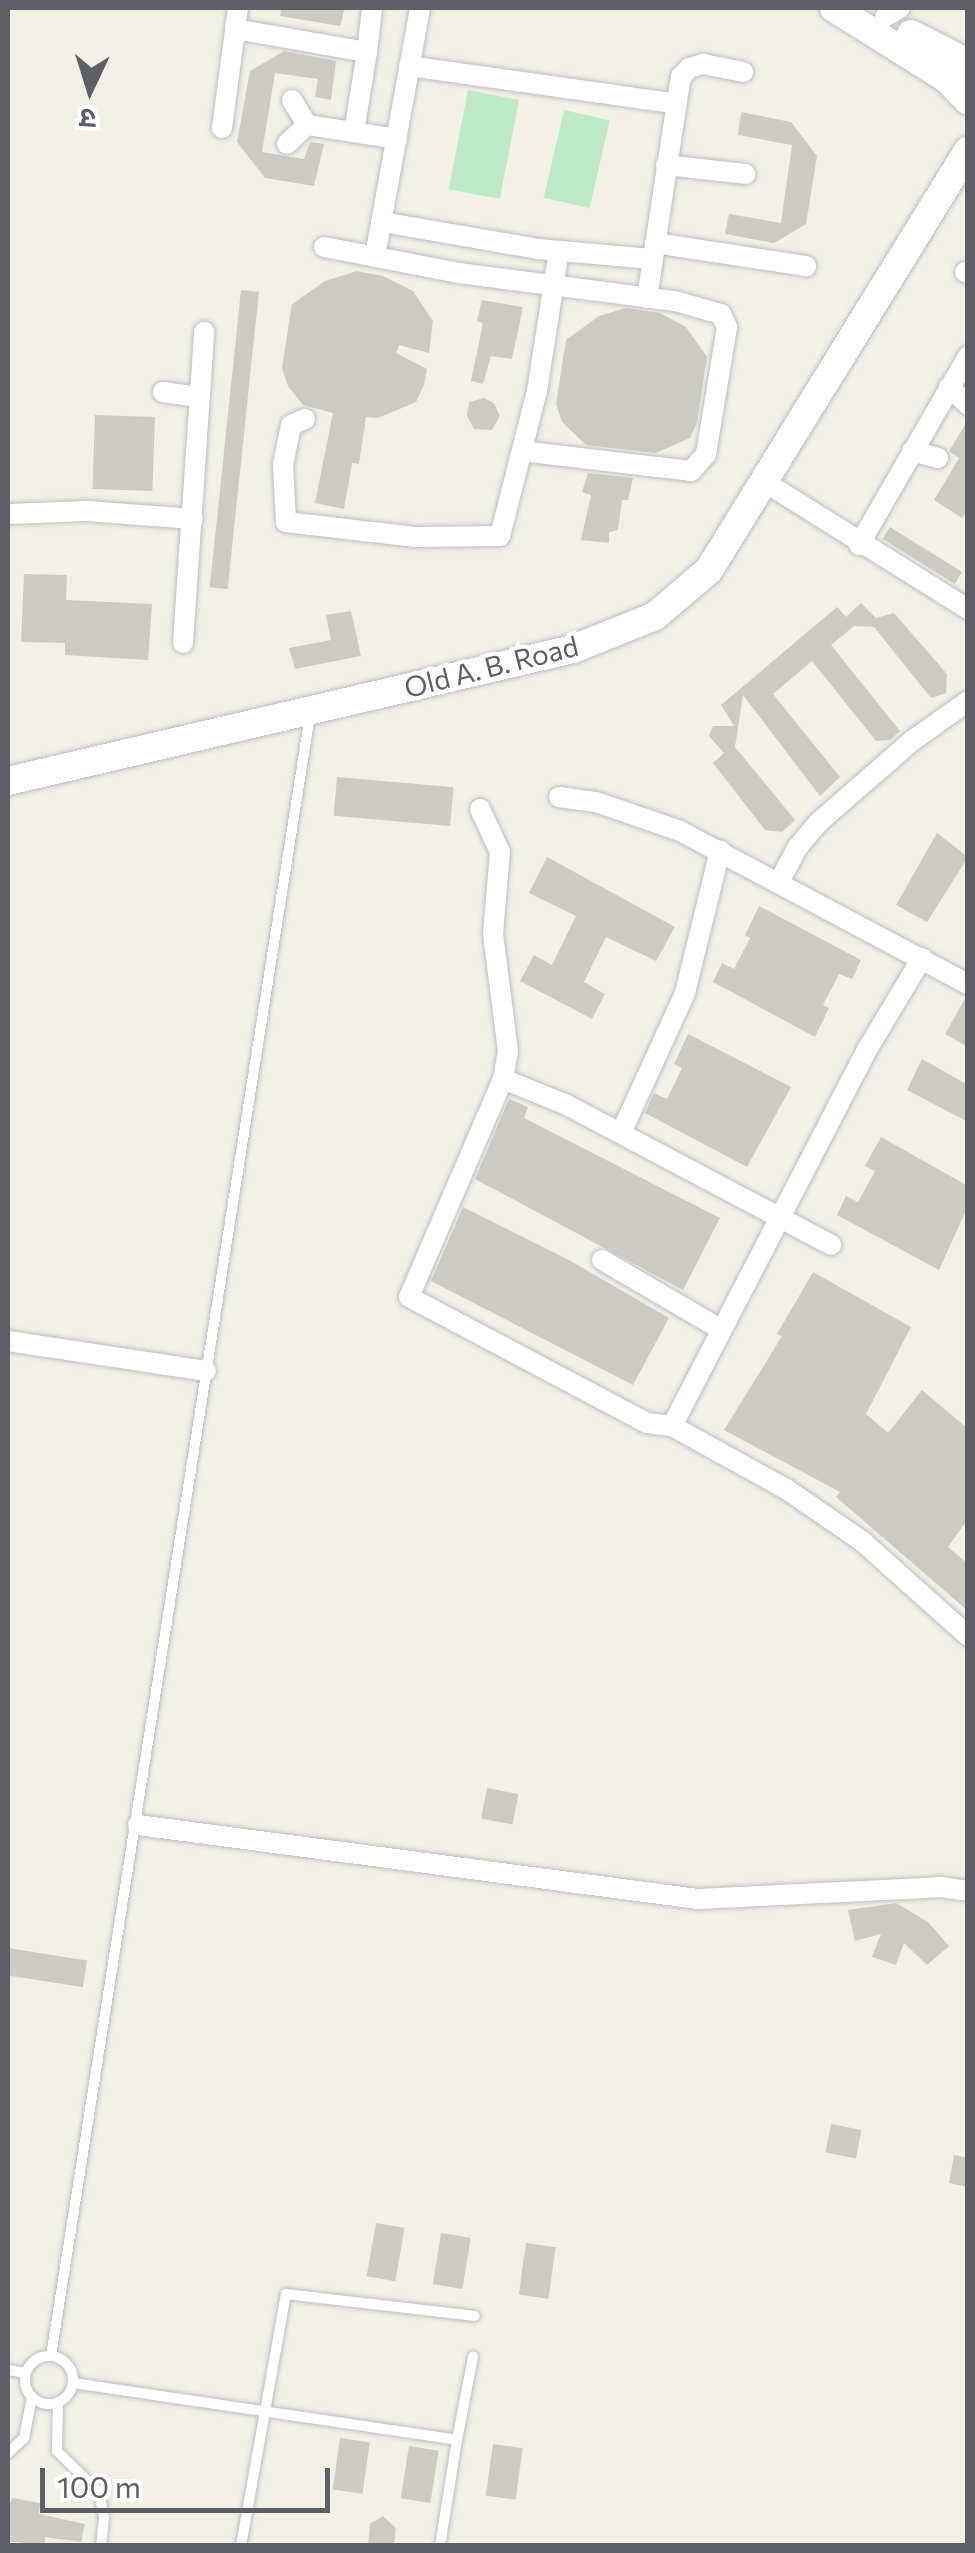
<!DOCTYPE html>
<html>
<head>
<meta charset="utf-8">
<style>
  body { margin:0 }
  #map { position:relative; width:975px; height:2553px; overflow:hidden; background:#f0f0e5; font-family:Commissioner,"Noto Sans Devanagari",sans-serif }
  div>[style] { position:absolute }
  .green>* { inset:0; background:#c0e9c8; transform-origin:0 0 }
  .building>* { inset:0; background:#cdccc4; transform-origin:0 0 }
  .roads { filter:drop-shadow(0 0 2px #bdbec5) drop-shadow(0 0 2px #bdbec5) }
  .lane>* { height:10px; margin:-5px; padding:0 5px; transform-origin:5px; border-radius:5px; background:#fff }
  .lane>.ring { margin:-5px; padding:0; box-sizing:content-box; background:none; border:10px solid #fff; border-radius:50% }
  .street>* { height:20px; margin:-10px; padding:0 10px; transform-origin:10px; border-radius:10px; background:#fff }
  .secondary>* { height:28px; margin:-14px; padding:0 14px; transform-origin:14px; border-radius:14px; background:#fff }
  span { translate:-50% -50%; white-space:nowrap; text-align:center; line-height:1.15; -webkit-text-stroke:8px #fff; paint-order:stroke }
  .street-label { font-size:28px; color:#5d5f67 }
  .frame { position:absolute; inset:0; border:10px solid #5d5f67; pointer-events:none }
  .north { position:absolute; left:40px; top:40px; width:100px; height:100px; -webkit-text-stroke:8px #fff; paint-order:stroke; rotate:184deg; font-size:28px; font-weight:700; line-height:40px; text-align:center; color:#5d5f67 }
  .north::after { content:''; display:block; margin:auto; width:35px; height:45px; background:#5d5f67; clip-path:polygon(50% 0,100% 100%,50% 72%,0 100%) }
  .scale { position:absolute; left:40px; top:2468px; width:290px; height:45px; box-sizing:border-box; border:5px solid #5d5f67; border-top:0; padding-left:12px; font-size:30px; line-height:35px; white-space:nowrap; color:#5d5f67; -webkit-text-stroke:8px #fff; paint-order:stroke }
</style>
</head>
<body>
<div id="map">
  <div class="green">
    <i style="left:468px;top:90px;width:52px;height:101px;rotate:11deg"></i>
    <i style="left:564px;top:110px;width:47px;height:90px;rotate:13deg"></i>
  </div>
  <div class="building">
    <i style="clip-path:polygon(281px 8px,345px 8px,340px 26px,280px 16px)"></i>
    <i style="clip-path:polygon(284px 51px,336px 61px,331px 100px,315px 97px,318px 79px,275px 73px,262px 152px,304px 159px,310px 142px,324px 144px,314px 186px,265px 178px,237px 142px,250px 71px)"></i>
    <i style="clip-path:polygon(741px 112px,791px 122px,817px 156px,806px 224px,774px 243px,725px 234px,729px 214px,781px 223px,792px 145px,738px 135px)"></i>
    <i style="clip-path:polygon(357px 271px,383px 276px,413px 291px,433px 321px,429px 353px,399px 345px,396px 353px,427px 369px,424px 385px,416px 402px,378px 418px,366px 417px,359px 464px,352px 463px,344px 509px,315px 503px,333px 413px,303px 405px,288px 386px,282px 368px,292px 304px,325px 281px)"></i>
    <i style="left:241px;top:290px;width:18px;height:299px;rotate:6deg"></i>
    <i style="clip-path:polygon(482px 300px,523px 307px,512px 359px,491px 356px,483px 384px,471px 381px,483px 323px,477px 321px)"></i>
    <i style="clip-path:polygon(626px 308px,660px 313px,686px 327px,707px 357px,697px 423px,690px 438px,656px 453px,586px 445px,562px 422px,556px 404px,566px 340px,599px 316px)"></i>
    <i style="clip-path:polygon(484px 398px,494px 403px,500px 416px,492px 430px,474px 429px,467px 416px,469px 402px)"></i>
    <i style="left:95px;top:415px;width:60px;height:74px;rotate:2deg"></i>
    <i style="clip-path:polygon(968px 420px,968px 509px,962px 518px,934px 500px,959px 458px,949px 451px)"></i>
    <i style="clip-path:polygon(588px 473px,633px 478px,628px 500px,622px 500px,618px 530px,609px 532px,609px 543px,581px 540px,591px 495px,582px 492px)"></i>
    <i style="left:890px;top:527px;width:85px;height:14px;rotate:32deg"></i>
    <i style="clip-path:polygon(24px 574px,67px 575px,66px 600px,152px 604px,148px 660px,65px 655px,65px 643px,21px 642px)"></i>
    <i style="clip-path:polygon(861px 603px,876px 618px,894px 613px,947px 674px,946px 693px,931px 698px,874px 627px,854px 626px,831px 645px,900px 731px,890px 740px,876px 741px,812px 661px,773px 694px,840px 777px,820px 796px,743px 695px,735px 747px,795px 820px,782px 832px,765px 830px,713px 763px,724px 753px,709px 736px,713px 726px,734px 726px,721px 705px,837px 607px,846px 617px)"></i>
    <i style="clip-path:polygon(351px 611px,361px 656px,295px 669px,289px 648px,331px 640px,326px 615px)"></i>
    <i style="left:337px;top:777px;width:117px;height:39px;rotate:5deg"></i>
    <i style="clip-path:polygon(937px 833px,968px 857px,927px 922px,896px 905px)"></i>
    <i style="clip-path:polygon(547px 857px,675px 927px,656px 961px,606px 937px,584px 982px,605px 994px,592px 1019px,520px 981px,534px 955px,552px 965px,576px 916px,529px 893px)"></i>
    <i style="clip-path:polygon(759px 906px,861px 960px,852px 979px,839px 974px,823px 1005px,829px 1008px,815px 1037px,713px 982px,722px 963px,734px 969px,750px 938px,745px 935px)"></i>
    <i style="clip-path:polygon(966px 997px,968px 998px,968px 1047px,945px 1034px)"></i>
    <i style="clip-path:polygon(688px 1034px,791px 1087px,747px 1167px,645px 1113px,654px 1093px,667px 1099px,682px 1068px,674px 1064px)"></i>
    <i style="clip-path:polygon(922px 1059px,968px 1085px,968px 1122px,907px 1090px)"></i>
    <i style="clip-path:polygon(509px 1099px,528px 1107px,524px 1118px,720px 1218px,683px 1290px,475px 1179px)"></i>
    <i style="clip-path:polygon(881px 1137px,968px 1186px,968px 1206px,939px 1270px,837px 1215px,846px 1196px,858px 1202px,875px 1171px,865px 1166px)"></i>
    <i style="clip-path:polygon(463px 1207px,569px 1260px,669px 1318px,633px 1385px,431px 1281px)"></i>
    <i style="clip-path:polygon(813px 1272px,911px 1327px,866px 1414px,888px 1433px,922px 1390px,968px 1429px,968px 1519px,948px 1547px,968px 1564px,968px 1611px,836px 1497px,840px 1492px,724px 1430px,782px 1336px,777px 1334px)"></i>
    <i style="left:487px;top:1788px;width:32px;height:31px;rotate:11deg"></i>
    <i style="clip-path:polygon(896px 1903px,928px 1922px,949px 1946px,927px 1965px,904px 1943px,896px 1965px,872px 1957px,881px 1934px,855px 1941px,848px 1910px)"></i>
    <i style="left:8px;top:1948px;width:80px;height:27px;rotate:9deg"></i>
    <i style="left:831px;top:2124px;width:31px;height:29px;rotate:11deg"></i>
    <i style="clip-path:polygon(954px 2155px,968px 2158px,968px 2187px,949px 2183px)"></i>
    <i style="left:376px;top:2223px;width:29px;height:54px;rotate:10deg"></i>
    <i style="left:441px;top:2233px;width:30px;height:52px;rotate:9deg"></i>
    <i style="left:526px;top:2243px;width:30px;height:52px;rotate:8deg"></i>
    <i style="left:340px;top:2438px;width:30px;height:52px;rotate:8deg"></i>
    <i style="left:493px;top:2444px;width:30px;height:52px;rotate:8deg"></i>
    <i style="left:409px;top:2446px;width:30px;height:53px;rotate:9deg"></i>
    <i style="clip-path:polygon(12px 2498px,40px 2503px,39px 2514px,85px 2524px,81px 2542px,45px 2537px,45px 2546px,8px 2541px,8px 2508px)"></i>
    <i style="clip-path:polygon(383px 2516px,396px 2528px,394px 2546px,368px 2546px,370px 2524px)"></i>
  </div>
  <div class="roads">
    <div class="lane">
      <i style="left:51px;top:2356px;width:1661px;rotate:-81.03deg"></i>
      <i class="ring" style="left:25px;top:2356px;width:38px;height:38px"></i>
      <i style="left:8px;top:2370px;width:18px;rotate:9deg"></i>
      <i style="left:73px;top:2383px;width:388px;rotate:8.4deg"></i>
      <i style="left:457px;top:2440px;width:85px;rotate:-79.1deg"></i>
      <i style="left:58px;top:2402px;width:49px;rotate:91.2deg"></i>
      <i style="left:57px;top:2451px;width:59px;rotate:44.3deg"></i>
      <i style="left:99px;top:2492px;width:26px;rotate:79deg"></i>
      <i style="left:104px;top:2518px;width:28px;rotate:96deg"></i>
      <i style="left:8px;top:2453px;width:22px;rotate:-43deg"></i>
      <i style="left:24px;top:2438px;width:42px;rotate:-79deg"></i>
      <i style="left:241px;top:2546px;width:256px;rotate:-79.9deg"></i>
      <i style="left:286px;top:2294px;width:190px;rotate:6.6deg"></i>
      <i style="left:440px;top:2546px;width:107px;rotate:-80.9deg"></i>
    </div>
    <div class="street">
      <i style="left:885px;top:17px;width:17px;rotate:-31deg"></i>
      <i style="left:235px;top:29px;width:134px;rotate:9.9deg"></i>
      <i style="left:367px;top:52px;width:44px;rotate:-83.5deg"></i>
      <i style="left:409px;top:66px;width:267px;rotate:8deg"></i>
      <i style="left:292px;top:100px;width:29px;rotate:59deg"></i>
      <i style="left:222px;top:128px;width:121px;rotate:-82.4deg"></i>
      <i style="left:354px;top:132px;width:81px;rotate:-80.8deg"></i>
      <i style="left:287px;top:144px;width:28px;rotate:-44deg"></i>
      <i style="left:307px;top:125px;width:91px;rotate:8.8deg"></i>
      <i style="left:666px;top:165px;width:80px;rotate:6.5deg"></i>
      <i style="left:382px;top:222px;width:158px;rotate:9.8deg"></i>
      <i style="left:538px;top:249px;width:114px;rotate:5deg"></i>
      <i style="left:655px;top:243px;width:153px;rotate:8.7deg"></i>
      <i style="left:324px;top:247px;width:137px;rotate:10.9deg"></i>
      <i style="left:459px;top:273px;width:218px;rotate:7.4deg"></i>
      <i style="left:675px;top:301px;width:48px;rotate:15.8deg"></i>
      <i style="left:721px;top:314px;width:14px;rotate:65deg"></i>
      <i style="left:727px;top:327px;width:129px;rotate:99.4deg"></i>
      <i style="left:706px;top:454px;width:23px;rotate:131deg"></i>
      <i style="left:691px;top:471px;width:170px;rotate:-173.3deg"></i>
      <i style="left:375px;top:256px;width:252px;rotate:-79.7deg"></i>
      <i style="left:965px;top:272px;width:3px;rotate:18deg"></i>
      <i style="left:647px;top:298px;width:224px;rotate:-81.3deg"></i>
      <i style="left:681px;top:77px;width:12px;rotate:-48deg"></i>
      <i style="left:689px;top:68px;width:15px;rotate:-16deg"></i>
      <i style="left:703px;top:64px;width:41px;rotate:11.3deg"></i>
      <i style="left:949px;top:387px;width:26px;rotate:43deg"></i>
      <i style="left:163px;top:392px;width:36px;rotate:8deg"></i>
      <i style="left:305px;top:419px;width:15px;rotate:157deg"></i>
      <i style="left:291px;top:425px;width:41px;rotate:101.3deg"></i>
      <i style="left:283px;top:465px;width:57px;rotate:87deg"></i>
      <i style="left:286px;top:522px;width:130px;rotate:6.6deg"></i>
      <i style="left:415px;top:537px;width:85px;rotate:-0.7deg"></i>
      <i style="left:500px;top:536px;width:150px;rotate:-75.7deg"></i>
      <i style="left:537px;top:391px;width:142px;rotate:-81.1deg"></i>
      <i style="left:912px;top:451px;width:27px;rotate:15deg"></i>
      <i style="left:763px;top:481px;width:242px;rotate:32deg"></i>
      <i style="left:8px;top:514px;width:79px;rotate:-2.2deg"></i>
      <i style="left:87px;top:511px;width:106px;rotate:4.3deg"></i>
      <i style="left:859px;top:545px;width:218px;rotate:-60deg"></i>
      <i style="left:183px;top:643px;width:312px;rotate:-86.1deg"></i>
      <i style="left:559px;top:797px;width:37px;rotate:8deg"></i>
      <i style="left:596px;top:802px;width:89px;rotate:19deg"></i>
      <i style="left:680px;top:831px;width:326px;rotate:28deg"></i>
      <i style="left:480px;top:809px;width:47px;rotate:65.1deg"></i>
      <i style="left:500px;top:852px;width:82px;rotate:94.9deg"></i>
      <i style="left:493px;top:934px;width:118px;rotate:82.7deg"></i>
      <i style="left:508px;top:1051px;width:28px;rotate:100deg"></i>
      <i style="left:503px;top:1079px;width:237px;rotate:113.3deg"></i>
      <i style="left:409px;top:1297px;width:269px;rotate:27.9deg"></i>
      <i style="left:647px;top:1423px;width:25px;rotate:7deg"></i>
      <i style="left:672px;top:1426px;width:130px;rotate:28.9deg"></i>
      <i style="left:786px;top:1489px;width:93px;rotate:34.5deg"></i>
      <i style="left:863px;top:1542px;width:141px;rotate:41.8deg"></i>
      <i style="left:780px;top:880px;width:36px;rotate:-62deg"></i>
      <i style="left:797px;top:848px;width:34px;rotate:-50deg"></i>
      <i style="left:819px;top:822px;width:123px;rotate:-41.1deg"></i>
      <i style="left:912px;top:741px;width:69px;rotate:-35.5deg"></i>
      <i style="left:503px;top:1079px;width:69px;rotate:22.1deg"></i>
      <i style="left:567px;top:1105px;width:299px;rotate:27.9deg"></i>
      <i style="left:621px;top:1133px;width:154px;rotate:-65.4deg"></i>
      <i style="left:685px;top:993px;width:147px;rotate:-76.2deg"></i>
      <i style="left:602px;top:1260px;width:137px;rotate:30.3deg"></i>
      <i style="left:8px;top:1341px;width:200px;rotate:8.6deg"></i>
      <i style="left:672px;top:1426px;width:426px;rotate:-62.6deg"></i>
      <i style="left:868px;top:1048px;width:105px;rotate:-59deg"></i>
      <i style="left:138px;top:1825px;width:565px;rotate:7.53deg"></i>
      <i style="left:698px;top:1899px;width:242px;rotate:-2.8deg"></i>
      <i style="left:940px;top:1887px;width:28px;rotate:8deg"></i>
    </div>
    <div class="secondary">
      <i style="left:834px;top:8px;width:133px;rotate:32.1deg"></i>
      <i style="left:947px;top:79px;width:30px;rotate:46deg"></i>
      <i style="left:911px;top:34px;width:64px;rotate:27deg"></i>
      <i style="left:8px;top:781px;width:580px;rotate:-13.15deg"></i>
      <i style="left:573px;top:649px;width:88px;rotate:-21.9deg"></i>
      <i style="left:655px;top:616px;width:71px;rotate:-40.4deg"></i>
      <i style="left:709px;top:570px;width:493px;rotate:-58.3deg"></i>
    </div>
  </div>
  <div class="street-label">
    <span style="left:491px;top:666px;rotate:-14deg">Old A. B. Road</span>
  </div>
  <div class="frame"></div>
  <div class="north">उ</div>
  <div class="scale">100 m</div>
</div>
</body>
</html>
